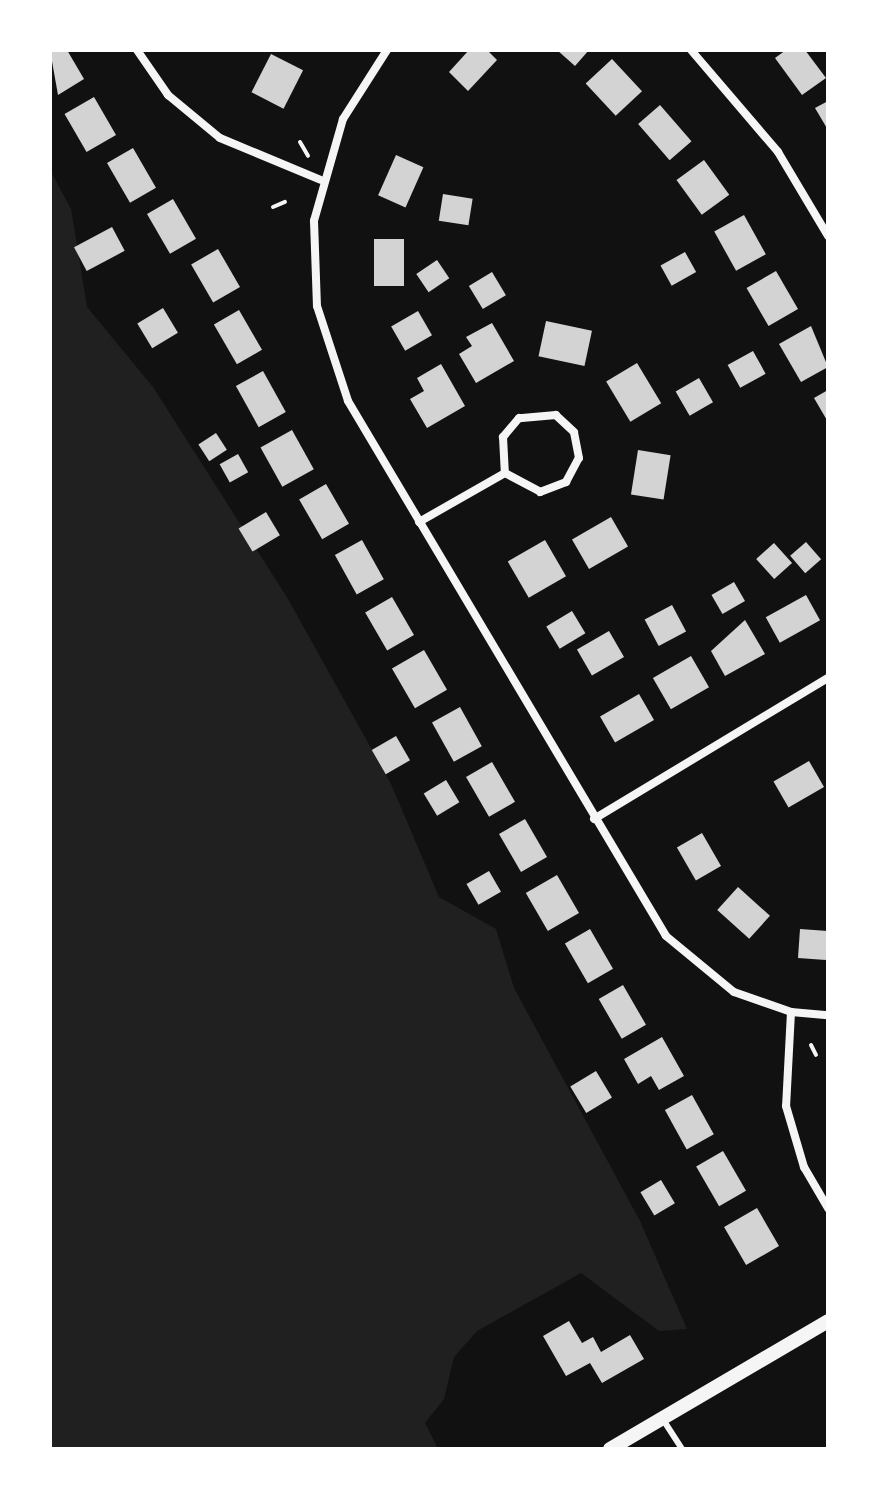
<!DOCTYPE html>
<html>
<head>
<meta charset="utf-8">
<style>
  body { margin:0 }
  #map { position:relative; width:878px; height:1499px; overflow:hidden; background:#111; font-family:"Asap Condensed",sans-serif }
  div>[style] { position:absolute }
  .green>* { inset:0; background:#202020 }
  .building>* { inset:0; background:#d3d3d3; transform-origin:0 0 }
  .path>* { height:4px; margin:-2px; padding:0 2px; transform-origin:2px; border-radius:2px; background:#f5f5f5 }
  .service>* { height:6px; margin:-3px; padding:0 3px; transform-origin:3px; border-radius:3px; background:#f5f5f5 }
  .minor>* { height:8px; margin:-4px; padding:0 4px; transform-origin:4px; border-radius:4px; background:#f5f5f5 }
  .tertiary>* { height:14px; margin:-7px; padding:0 7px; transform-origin:7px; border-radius:7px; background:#f5f5f5 }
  span { translate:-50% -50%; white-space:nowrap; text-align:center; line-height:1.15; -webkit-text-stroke:6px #fff; paint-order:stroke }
  .frame { position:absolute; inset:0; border:52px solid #fff; pointer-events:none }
</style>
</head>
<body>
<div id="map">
  <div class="green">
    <i style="clip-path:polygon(50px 170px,71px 209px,87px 307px,153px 387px,288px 599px,391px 784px,439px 897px,496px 929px,514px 988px,640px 1221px,687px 1329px,659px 1331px,581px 1273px,477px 1331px,454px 1357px,444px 1399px,425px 1423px,438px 1449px,50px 1449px)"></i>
  </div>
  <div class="building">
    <i style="clip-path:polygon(50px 50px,67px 50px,84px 79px,58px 95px)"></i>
    <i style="clip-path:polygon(469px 50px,487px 50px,497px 60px,468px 91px,449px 72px)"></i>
    <i style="clip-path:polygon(557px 50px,589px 50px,575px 66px)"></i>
    <i style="clip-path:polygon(786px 50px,805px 50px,826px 78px,802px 95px,775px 58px)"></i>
    <i style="left:271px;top:54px;width:36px;height:43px;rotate:27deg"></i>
    <i style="left:612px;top:59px;width:44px;height:36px;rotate:47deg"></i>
    <i style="left:94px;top:97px;width:44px;height:34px;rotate:60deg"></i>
    <i style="clip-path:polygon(828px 101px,828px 130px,815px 108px)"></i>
    <i style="left:660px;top:105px;width:48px;height:29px;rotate:49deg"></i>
    <i style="left:133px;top:148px;width:46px;height:30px;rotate:60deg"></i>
    <i style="left:396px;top:155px;width:30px;height:44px;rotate:24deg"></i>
    <i style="left:704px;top:160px;width:43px;height:34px;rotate:54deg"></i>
    <i style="left:443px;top:194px;width:30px;height:27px;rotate:9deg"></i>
    <i style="left:173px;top:199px;width:46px;height:30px;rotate:60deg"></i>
    <i style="left:744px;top:215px;width:45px;height:34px;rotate:61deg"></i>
    <i style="left:112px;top:227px;width:27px;height:43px;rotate:62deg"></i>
    <i style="left:374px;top:239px;width:30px;height:47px"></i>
    <i style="left:218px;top:249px;width:44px;height:31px;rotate:60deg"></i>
    <i style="left:685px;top:252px;width:23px;height:28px;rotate:61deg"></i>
    <i style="left:437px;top:260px;width:22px;height:25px;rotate:56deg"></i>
    <i style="left:776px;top:271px;width:44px;height:34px;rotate:60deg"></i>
    <i style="left:492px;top:272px;width:27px;height:27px;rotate:59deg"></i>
    <i style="left:163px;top:308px;width:29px;height:30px;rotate:59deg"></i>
    <i style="left:239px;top:310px;width:46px;height:29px;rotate:60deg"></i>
    <i style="left:418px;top:311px;width:28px;height:31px;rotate:60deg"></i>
    <i style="left:546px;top:321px;width:47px;height:36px;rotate:12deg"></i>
    <i style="clip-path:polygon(492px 323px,514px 361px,476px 383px,459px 354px,472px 346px,466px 337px)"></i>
    <i style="clip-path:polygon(811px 326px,828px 367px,801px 382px,779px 344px)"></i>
    <i style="left:753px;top:351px;width:26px;height:29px;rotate:61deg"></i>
    <i style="left:637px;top:363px;width:47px;height:36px;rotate:59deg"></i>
    <i style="clip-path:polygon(441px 364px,465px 406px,427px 428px,410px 399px,424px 391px,417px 378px)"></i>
    <i style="left:263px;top:371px;width:47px;height:31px;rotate:61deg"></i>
    <i style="left:699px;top:378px;width:28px;height:27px;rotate:60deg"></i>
    <i style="clip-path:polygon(828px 390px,828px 422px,814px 398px)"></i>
    <i style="left:292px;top:430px;width:45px;height:36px;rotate:61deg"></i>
    <i style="left:216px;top:433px;width:20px;height:21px;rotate:57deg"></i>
    <i style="left:638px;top:450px;width:33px;height:45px;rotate:9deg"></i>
    <i style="left:238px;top:454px;width:21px;height:21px;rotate:61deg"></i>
    <i style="left:326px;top:484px;width:46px;height:31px;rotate:60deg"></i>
    <i style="left:266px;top:512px;width:27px;height:32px;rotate:59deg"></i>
    <i style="left:611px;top:517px;width:34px;height:45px;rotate:60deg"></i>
    <i style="left:362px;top:540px;width:45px;height:31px;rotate:61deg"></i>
    <i style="left:545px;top:540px;width:42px;height:43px;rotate:60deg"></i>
    <i style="left:806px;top:542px;width:23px;height:21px;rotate:49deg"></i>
    <i style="left:774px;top:543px;width:27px;height:24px;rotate:48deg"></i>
    <i style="left:734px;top:582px;width:22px;height:26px;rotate:60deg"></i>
    <i style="left:806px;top:595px;width:29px;height:46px;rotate:61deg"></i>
    <i style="left:392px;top:597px;width:44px;height:31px;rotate:60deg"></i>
    <i style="left:672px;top:605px;width:30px;height:31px;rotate:62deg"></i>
    <i style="left:572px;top:611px;width:26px;height:30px;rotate:59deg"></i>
    <i style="clip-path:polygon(745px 620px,765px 654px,725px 676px,711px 651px)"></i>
    <i style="left:609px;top:631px;width:30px;height:37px;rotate:60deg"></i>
    <i style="left:424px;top:650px;width:46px;height:37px;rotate:60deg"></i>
    <i style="left:691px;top:656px;width:36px;height:44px;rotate:60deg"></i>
    <i style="left:639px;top:694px;width:30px;height:45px;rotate:60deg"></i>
    <i style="left:460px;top:707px;width:45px;height:32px;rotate:61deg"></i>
    <i style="left:396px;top:736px;width:28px;height:28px;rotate:60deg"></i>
    <i style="left:809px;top:761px;width:30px;height:41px;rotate:60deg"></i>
    <i style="left:492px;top:762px;width:46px;height:30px;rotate:60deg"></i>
    <i style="left:446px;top:780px;width:26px;height:26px;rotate:59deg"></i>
    <i style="left:525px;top:819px;width:44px;height:30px;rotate:60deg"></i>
    <i style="left:702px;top:833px;width:38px;height:29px;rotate:60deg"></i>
    <i style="left:489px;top:871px;width:24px;height:26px;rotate:60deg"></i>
    <i style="left:557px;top:875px;width:44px;height:36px;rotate:60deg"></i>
    <i style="left:738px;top:887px;width:43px;height:31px;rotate:42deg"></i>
    <i style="left:590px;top:929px;width:46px;height:29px;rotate:60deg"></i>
    <i style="left:800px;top:929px;width:28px;height:29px;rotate:4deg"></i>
    <i style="left:623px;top:985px;width:46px;height:28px;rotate:60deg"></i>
    <i style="clip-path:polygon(662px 1037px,684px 1076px,659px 1090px,651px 1076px,638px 1084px,624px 1059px)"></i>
    <i style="left:596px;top:1071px;width:31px;height:30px;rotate:59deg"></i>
    <i style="left:692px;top:1095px;width:45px;height:31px;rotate:61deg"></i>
    <i style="left:723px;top:1151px;width:46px;height:31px;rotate:60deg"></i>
    <i style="left:661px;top:1180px;width:27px;height:24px;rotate:59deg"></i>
    <i style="left:757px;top:1208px;width:44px;height:38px;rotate:60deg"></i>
    <i style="clip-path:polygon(569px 1321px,582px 1343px,593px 1337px,601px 1352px,630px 1335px,644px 1359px,602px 1383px,590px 1363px,566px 1376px,543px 1336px)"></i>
  </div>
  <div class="path">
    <i style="left:300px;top:142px;width:16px;rotate:60deg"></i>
    <i style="left:273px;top:207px;width:13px;rotate:-23deg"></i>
    <i style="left:811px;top:1045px;width:11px;rotate:63deg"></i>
  </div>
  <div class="service">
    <i style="left:662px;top:1418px;width:37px;rotate:57deg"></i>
  </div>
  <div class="minor">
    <i style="left:137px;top:50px;width:55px;rotate:55.4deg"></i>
    <i style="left:168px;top:95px;width:67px;rotate:39.6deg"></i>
    <i style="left:220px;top:138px;width:109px;rotate:22.6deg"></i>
    <i style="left:387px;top:50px;width:82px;rotate:122.5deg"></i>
    <i style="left:343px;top:119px;width:106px;rotate:105.9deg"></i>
    <i style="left:314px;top:221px;width:85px;rotate:88deg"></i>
    <i style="left:317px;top:306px;width:100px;rotate:71.9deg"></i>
    <i style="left:348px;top:401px;width:622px;rotate:59.27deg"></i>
    <i style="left:666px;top:936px;width:88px;rotate:39.5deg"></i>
    <i style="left:734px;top:992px;width:60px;rotate:19.3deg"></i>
    <i style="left:791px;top:1012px;width:37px;rotate:5deg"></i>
    <i style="left:691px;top:50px;width:134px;rotate:49.5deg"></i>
    <i style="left:778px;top:152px;width:98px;rotate:59.2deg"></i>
    <i style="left:419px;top:522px;width:99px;rotate:-29.7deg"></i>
    <i style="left:505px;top:473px;width:40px;rotate:28deg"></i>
    <i style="left:540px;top:492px;width:28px;rotate:-21deg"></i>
    <i style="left:566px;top:482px;width:27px;rotate:-62deg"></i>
    <i style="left:579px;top:458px;width:26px;rotate:-101deg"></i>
    <i style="left:574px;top:432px;width:25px;rotate:-137deg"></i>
    <i style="left:556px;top:415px;width:37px;rotate:175deg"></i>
    <i style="left:519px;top:418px;width:25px;rotate:130deg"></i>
    <i style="left:503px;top:437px;width:36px;rotate:87deg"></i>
    <i style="left:594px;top:819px;width:273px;rotate:-31.1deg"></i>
    <i style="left:791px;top:1012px;width:94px;rotate:93deg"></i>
    <i style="left:786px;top:1106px;width:64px;rotate:73.6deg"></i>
    <i style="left:804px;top:1167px;width:48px;rotate:59.7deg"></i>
  </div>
  <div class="tertiary">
    <i style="left:610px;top:1449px;width:253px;rotate:-30.4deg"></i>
  </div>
  <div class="frame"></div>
</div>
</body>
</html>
